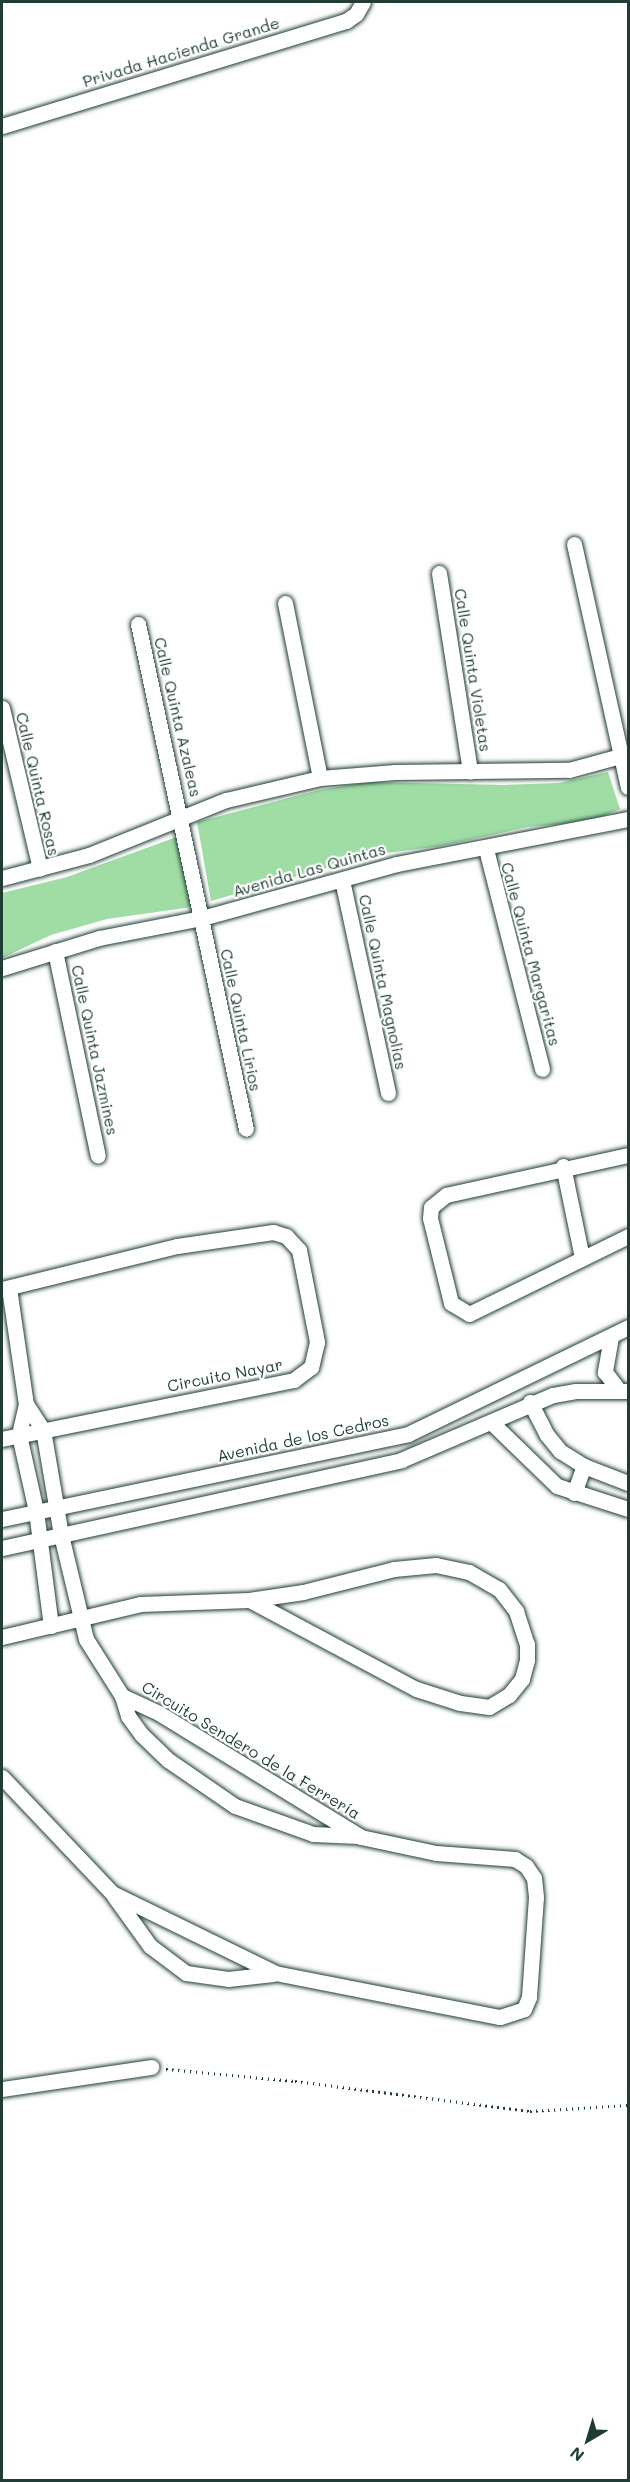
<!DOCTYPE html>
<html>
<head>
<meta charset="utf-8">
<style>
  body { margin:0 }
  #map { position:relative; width:630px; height:2482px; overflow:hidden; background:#fff; font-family:Mali,sans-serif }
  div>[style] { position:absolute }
  .green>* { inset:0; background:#a0dda5 }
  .path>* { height:3px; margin-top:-1.5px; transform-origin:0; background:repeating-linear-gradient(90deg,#1f3d34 0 1.5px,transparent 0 6px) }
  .roads { filter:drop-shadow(0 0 2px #1f3d34) drop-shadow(0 0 2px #1f3d34) }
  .minor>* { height:15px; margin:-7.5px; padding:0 7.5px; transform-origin:7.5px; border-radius:7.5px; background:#fff }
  span { translate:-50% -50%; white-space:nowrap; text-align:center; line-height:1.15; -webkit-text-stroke:4.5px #fff; paint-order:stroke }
  .street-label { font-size:16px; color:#1f3d34 }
  .frame { position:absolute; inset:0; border:3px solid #1f3d34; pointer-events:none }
  .north { position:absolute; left:558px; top:2410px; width:60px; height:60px; -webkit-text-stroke:4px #fff; paint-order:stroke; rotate:218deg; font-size:16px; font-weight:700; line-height:24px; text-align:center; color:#1f3d34 }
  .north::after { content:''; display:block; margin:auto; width:21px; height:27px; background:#1f3d34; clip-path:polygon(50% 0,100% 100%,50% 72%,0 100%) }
</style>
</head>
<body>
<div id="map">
  <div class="green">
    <i style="clip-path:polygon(608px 772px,620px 809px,592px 821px,528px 827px,441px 846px,371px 855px,211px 901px,197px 822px,319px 790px,370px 782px,504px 785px,559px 783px)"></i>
    <i style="clip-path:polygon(182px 835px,192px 907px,107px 919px,51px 935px,2px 958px,2px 893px,67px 877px)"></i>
  </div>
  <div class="path">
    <i style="left:166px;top:2069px;width:130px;rotate:5.3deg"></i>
    <i style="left:295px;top:2081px;width:237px;rotate:7.3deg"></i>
    <i style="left:530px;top:2111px;width:98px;rotate:-3.5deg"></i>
  </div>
  <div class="roads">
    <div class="minor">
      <i style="left:2px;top:126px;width:360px;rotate:-17deg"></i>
      <i style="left:346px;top:21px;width:12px;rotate:-35deg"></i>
      <i style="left:356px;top:14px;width:14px;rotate:-60deg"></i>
      <i style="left:574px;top:544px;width:249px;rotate:77.5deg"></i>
      <i style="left:439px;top:573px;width:201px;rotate:81.1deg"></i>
      <i style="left:285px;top:603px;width:178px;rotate:78.7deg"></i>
      <i style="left:138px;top:624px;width:516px;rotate:77.93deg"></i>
      <i style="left:2px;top:708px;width:165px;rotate:76.7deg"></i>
      <i style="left:486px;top:849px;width:227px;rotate:75.7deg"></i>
      <i style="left:2px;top:878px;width:90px;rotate:-14.8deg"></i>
      <i style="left:89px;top:855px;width:148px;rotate:-21.9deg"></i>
      <i style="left:226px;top:800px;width:97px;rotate:-13.2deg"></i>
      <i style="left:320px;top:778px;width:75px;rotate:-4.6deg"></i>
      <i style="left:395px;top:772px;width:174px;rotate:-0.7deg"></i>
      <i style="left:569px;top:770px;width:53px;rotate:-15.4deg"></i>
      <i style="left:342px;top:880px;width:218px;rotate:77.8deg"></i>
      <i style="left:55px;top:951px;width:209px;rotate:78.2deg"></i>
      <i style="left:2px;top:968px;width:102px;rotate:-17.2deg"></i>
      <i style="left:99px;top:938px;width:105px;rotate:-11deg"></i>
      <i style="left:202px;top:918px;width:202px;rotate:-15.5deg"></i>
      <i style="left:397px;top:864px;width:235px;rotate:-11deg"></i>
      <i style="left:628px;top:1155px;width:186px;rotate:167.6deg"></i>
      <i style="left:446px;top:1195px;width:19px;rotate:141deg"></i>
      <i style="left:431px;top:1207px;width:11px;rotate:95deg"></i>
      <i style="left:430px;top:1218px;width:88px;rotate:76.1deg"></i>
      <i style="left:451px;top:1303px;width:21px;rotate:31deg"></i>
      <i style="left:469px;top:1314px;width:177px;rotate:-26.1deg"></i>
      <i style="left:563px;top:1166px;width:94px;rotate:78.3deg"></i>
      <i style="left:9px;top:1288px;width:117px;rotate:81.7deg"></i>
      <i style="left:26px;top:1404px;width:32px;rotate:103deg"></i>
      <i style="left:19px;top:1435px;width:78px;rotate:77.4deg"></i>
      <i style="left:36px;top:1511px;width:116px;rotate:82.6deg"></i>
      <i style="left:2px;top:1289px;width:180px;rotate:-13.8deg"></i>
      <i style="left:177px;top:1246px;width:97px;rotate:-8.3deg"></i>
      <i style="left:273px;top:1232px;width:14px;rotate:17deg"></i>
      <i style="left:286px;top:1236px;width:19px;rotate:47deg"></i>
      <i style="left:299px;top:1250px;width:94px;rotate:78.9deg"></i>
      <i style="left:317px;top:1342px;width:26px;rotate:103deg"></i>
      <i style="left:311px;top:1367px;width:21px;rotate:143deg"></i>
      <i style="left:294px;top:1380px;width:298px;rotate:168.6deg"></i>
      <i style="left:611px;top:1337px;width:36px;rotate:100deg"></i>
      <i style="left:605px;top:1372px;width:21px;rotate:53deg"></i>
      <i style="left:530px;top:1402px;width:37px;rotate:63deg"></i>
      <i style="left:547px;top:1435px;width:21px;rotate:51deg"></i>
      <i style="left:560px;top:1451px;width:28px;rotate:32deg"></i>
      <i style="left:584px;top:1466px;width:47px;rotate:21.1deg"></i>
      <i style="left:491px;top:1422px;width:92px;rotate:44.1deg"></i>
      <i style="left:557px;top:1486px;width:75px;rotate:17.9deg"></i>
      <i style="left:574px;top:1493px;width:29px;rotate:-70deg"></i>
      <i style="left:2px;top:1519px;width:415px;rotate:-11.8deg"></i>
      <i style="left:408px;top:1434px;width:245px;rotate:-25.9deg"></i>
      <i style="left:2px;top:1548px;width:409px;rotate:-12.4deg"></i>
      <i style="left:401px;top:1460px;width:165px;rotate:-23.2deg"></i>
      <i style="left:553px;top:1395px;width:23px;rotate:-10deg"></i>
      <i style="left:576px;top:1391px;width:52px"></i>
      <i style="left:2px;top:1637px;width:142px;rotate:-13.4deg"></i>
      <i style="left:140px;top:1604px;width:109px;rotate:-2.1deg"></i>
      <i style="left:249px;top:1600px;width:55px;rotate:-8.4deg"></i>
      <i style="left:303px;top:1592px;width:94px;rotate:-14.2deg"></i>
      <i style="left:394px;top:1569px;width:42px;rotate:-5.4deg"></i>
      <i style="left:436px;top:1565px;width:34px;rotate:12deg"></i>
      <i style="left:469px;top:1572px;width:34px;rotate:30deg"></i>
      <i style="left:499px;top:1589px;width:28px;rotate:52deg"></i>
      <i style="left:516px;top:1611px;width:35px;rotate:72deg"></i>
      <i style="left:527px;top:1644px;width:16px;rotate:90deg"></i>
      <i style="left:527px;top:1660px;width:20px;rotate:105deg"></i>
      <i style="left:522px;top:1679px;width:21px;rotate:129deg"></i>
      <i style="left:509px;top:1695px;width:23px;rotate:149deg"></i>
      <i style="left:489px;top:1707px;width:29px;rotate:-172deg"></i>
      <i style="left:460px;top:1703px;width:46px;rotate:-162.3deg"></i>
      <i style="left:416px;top:1689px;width:189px;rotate:-151.9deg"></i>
      <i style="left:122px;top:1696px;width:21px;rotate:73deg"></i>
      <i style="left:128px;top:1716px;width:24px;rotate:54deg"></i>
      <i style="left:142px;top:1735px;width:36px;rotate:44deg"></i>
      <i style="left:168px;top:1760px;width:81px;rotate:34.5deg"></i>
      <i style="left:235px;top:1806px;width:83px;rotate:19.7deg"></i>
      <i style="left:313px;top:1834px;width:45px;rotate:2.5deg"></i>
      <i style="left:2px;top:1777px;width:160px;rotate:46.5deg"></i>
      <i style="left:112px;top:1893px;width:182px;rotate:26.1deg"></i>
      <i style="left:275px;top:1973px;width:229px;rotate:11.1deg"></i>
      <i style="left:500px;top:2017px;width:25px;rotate:-18deg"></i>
      <i style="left:524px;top:2009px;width:13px;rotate:-67deg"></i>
      <i style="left:529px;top:1997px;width:100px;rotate:-86deg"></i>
      <i style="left:536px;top:1897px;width:19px;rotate:-96deg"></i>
      <i style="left:534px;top:1878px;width:14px;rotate:-124deg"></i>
      <i style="left:526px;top:1866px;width:13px;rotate:-148deg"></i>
      <i style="left:515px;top:1859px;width:79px;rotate:-175.7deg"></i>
      <i style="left:436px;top:1853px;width:77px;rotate:-168deg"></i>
      <i style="left:361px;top:1837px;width:237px;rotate:-148.5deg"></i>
      <i style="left:159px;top:1713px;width:41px;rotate:-155.3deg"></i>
      <i style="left:122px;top:1696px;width:67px;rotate:-122.3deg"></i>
      <i style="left:86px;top:1639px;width:107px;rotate:-103.5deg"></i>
      <i style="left:61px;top:1535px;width:107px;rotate:-99.7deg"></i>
      <i style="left:43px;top:1430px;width:31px;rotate:-123deg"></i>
      <i style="left:114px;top:1896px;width:62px;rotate:54.2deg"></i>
      <i style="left:150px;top:1946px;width:45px;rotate:36.9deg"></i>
      <i style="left:186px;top:1973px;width:42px;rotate:8.1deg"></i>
      <i style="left:228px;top:1979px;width:45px;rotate:-6.3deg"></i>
      <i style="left:2px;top:2089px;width:151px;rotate:-8.4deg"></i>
    </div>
  </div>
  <div class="street-label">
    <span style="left:181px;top:52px;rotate:-17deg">Privada Hacienda Grande</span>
    <span style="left:473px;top:670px;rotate:81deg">Calle Quinta Violetas</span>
    <span style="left:178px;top:717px;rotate:77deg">Calle Quinta Azaleas</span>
    <span style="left:38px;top:784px;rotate:77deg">Calle Quinta Rosas</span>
    <span style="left:309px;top:870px;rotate:-16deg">Avenida Las Quintas</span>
    <span style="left:531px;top:954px;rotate:75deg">Calle Quinta Margaritas</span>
    <span style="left:383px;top:982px;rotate:78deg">Calle Quinta Magnolias</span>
    <span style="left:241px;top:1020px;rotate:78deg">Calle Quinta Lirios</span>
    <span style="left:95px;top:1050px;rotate:78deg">Calle Quinta Jazmines</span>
    <span style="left:225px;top:1375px;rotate:-11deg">Circuito Nayar</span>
    <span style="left:303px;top:1438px;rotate:-12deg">Avenida de los Cedros</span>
    <span style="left:251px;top:1750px;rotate:31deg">Circuito Sendero de la Ferrería</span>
  </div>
  <div class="frame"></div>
  <div class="north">N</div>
</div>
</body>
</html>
